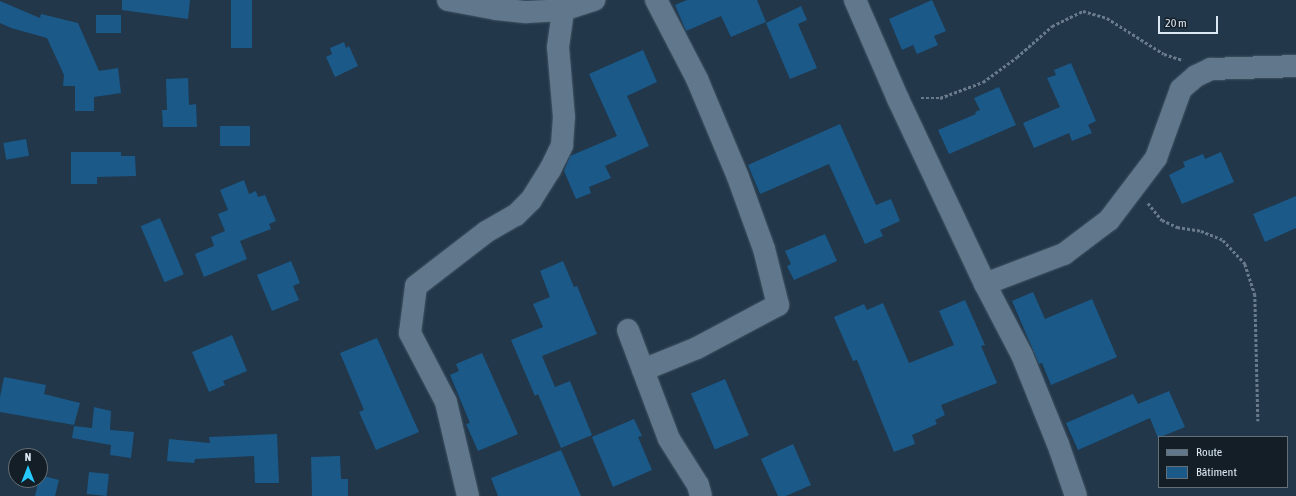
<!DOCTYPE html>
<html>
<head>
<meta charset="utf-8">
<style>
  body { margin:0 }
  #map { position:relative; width:1296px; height:496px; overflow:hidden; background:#22374a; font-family:"Asap Condensed",sans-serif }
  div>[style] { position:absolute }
  .building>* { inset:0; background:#1a5988; transform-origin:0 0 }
  .path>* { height:2.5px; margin-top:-1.25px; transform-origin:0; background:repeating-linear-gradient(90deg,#697b8b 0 3px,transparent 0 5px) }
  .roads { filter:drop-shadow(0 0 1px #405362) drop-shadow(0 0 1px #405362) }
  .minor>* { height:22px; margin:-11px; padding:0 11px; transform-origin:11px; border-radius:11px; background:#60778c }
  span { translate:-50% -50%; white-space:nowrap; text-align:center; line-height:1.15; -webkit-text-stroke:3px #141e26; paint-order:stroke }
  .legend { position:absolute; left:1158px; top:436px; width:130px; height:52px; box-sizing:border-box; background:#141e26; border:1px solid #646f78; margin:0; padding:5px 7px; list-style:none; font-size:12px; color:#dbe8f4 }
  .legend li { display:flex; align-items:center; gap:8px; height:20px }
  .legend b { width:20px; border:1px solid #646f78 }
  .north { position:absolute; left:8px; top:448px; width:40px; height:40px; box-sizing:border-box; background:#141e26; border:1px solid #646f78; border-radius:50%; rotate:0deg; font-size:11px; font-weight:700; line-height:16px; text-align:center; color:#dbe8f4 }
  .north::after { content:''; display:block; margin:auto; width:14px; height:18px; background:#25c9fe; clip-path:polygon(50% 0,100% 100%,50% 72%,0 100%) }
  .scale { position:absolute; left:1158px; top:16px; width:60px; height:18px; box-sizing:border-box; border:2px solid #dbe8f4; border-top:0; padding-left:5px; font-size:12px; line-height:14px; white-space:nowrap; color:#dbe8f4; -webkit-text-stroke:3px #141e26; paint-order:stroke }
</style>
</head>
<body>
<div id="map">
  <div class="building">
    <i style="clip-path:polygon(122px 0,190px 0,188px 19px,122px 10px)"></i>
    <i style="left:231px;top:0;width:21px;height:48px"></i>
    <i style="clip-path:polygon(687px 0,757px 0,766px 22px,731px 37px,721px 16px,686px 31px,675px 5px)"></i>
    <i style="clip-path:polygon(932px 0,946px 31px,934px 36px,938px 45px,917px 54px,913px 45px,902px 50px,889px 19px)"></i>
    <i style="clip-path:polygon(0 1px,40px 18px,41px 14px,78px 23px,99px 71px,118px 68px,121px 93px,94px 97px,94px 111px,75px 111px,75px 86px,63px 86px,64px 75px,47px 38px,11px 28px,0 23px)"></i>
    <i style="clip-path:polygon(801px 6px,807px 20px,798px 24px,817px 68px,790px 79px,766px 23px)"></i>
    <i style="left:96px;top:15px;width:25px;height:18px"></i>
    <i style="clip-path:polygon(344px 42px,346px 48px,349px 46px,358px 66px,335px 77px,326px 57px,332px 54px,330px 48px)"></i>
    <i style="clip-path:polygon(643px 50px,657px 82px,627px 96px,649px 146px,605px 166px,611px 178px,589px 187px,591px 193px,576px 199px,564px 171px,570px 156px,617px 136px,589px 74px)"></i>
    <i style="clip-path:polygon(1071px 63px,1096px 121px,1088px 125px,1092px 133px,1072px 141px,1069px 133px,1034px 148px,1023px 123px,1060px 107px,1047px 78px,1056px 75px,1054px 70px)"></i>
    <i style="clip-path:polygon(188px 78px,189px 105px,196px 104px,197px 127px,163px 127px,162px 110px,167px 110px,166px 79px)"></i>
    <i style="clip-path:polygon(999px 87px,1016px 125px,949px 154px,938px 130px,976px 114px,975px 112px,980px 110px,974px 98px)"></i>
    <i style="clip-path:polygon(840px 124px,876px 205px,891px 199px,900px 221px,880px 230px,883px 236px,865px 244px,829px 164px,760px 194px,748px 165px)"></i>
    <i style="left:250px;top:126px;width:20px;height:30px;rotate:90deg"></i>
    <i style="left:26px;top:139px;width:17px;height:23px;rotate:80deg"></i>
    <i style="clip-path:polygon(71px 152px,121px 152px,121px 156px,135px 156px,136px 176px,97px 177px,97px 184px,71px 184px)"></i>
    <i style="clip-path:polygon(1221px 152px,1234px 182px,1182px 204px,1169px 175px,1185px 167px,1183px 162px,1203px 154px,1205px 159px)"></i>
    <i style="clip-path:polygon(244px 180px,249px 194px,256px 191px,258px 197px,265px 195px,276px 221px,269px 224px,271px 229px,240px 241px,247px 259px,204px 277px,195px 254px,214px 246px,211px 237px,225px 231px,218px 214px,228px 210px,220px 190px)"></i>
    <i style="clip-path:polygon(1296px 196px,1296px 228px,1265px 242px,1253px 214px)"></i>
    <i style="left:160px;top:218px;width:61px;height:21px;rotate:67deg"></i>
    <i style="clip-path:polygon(825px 234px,837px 261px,794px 280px,787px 266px,791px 264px,785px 251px)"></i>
    <i style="clip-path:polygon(291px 261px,300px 283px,293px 286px,299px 300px,272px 311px,257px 275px)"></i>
    <i style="clip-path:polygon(563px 261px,574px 287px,577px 286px,597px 334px,542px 356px,555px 387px,570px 381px,592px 435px,561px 448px,538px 394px,535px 396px,511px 340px,543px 327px,533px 304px,550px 297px,540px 271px)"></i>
    <i style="clip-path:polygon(1033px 292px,1045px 319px,1092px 299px,1117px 357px,1051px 385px,1042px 363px,1039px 364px,1012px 301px)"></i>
    <i style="clip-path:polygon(965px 300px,985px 345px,981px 346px,997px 383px,941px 405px,945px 415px,935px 420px,937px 424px,912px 435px,915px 444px,894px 452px,857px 360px,853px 361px,834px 317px,864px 304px,867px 310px,883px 303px,909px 363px,954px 345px,939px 311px)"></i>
    <i style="clip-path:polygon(232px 335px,247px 371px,223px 381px,225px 385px,209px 392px,192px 352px)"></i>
    <i style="clip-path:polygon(377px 338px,419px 432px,376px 450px,359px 412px,364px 410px,340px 353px)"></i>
    <i style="clip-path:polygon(482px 353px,518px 434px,478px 451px,466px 424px,470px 423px,450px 375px,459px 371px,456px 364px)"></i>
    <i style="clip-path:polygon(4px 377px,46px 385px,44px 394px,80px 403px,74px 425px,0 412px,0 397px)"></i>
    <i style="left:725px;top:379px;width:61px;height:37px;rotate:67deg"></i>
    <i style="clip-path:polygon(1169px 391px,1185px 427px,1158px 438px,1150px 418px,1078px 450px,1066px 423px,1133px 394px,1138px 404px)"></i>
    <i style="clip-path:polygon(94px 407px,111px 411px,110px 430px,134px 432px,131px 458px,110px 455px,111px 445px,72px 438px,74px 426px,92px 428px)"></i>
    <i style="clip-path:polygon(634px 419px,642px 436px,638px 437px,652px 470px,613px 487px,592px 437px)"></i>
    <i style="clip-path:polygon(277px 434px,279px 483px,255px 483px,254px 456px,195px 459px,194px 463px,167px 461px,169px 439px,210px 443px,209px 437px)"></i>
    <i style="clip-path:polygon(793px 444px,811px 485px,786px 496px,778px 496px,761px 459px)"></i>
    <i style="clip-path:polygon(561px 450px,581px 496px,498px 496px,491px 478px)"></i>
    <i style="clip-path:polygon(340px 456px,341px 479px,348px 479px,348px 496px,312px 496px,311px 457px)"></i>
    <i style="left:89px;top:472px;width:20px;height:22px;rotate:6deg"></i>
    <i style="clip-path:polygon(40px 475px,59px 480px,55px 496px,35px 496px)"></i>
  </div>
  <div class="path">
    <i style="left:921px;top:98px;width:19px"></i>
    <i style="left:940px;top:98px;width:46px;rotate:-20.4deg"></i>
    <i style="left:983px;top:82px;width:42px;rotate:-36.3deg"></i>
    <i style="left:1017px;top:57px;width:47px;rotate:-41.5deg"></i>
    <i style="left:1052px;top:26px;width:34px;rotate:-26deg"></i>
    <i style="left:1083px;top:11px;width:25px;rotate:16deg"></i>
    <i style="left:1107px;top:18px;width:67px;rotate:32.3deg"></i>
    <i style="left:1164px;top:54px;width:20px;rotate:18deg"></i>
    <i style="left:1148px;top:203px;width:22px;rotate:51deg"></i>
    <i style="left:1162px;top:220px;width:17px;rotate:25deg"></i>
    <i style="left:1177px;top:227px;width:24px;rotate:9deg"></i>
    <i style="left:1201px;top:231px;width:24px;rotate:22deg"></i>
    <i style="left:1223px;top:240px;width:33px;rotate:47deg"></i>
    <i style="left:1245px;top:264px;width:32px;rotate:72deg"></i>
    <i style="left:1255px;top:294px;width:127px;rotate:88.6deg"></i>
  </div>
  <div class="roads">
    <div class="minor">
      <i style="left:448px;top:0;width:49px;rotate:10.6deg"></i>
      <i style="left:496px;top:9px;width:31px;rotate:6deg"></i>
      <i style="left:527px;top:12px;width:36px;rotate:-3deg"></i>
      <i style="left:563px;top:10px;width:33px;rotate:-18deg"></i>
      <i style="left:855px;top:0;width:108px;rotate:66.5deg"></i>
      <i style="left:898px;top:99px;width:204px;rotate:64.8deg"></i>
      <i style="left:985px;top:284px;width:80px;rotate:62.5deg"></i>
      <i style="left:1022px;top:355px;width:96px;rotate:68deg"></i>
      <i style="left:1058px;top:444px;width:55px;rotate:70.9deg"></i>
      <i style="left:985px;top:284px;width:85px;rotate:-20.8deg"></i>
      <i style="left:1064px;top:254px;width:56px;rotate:-37.1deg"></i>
      <i style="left:1109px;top:220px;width:78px;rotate:-52.8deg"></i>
      <i style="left:1156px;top:158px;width:73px;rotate:-70.1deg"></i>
      <i style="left:1181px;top:89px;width:20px;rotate:-41deg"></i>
      <i style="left:1196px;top:76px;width:17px;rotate:-25deg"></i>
      <i style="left:1211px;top:69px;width:85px;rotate:-2deg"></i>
      <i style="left:628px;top:330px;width:116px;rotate:69.4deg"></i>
      <i style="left:669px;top:439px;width:54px;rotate:57.8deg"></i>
      <i style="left:698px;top:485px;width:11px;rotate:75deg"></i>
      <i style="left:643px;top:370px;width:58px;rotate:-22.2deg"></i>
      <i style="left:697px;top:348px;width:92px;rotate:-28deg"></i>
      <i style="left:778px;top:305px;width:58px;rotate:-104deg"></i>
      <i style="left:764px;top:249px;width:77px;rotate:-109.9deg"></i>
      <i style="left:738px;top:177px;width:106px;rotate:-112.7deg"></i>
      <i style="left:697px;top:79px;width:89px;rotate:-117.4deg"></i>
      <i style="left:468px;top:496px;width:97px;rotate:-103.2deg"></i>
      <i style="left:446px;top:402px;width:78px;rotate:-117.6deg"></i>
      <i style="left:410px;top:333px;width:47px;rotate:-82.7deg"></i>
      <i style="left:416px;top:286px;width:88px;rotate:-37.6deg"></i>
      <i style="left:486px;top:232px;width:34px;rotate:-30deg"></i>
      <i style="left:516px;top:215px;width:21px;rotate:-45deg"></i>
      <i style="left:531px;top:200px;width:36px;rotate:-58deg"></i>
      <i style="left:550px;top:170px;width:28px;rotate:-64deg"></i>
      <i style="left:562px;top:145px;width:28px;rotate:-86deg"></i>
      <i style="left:564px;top:117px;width:70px;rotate:-94.9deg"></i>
      <i style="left:558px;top:47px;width:37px;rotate:-82deg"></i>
    </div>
  </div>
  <ul class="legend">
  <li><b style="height:5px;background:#60778c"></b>Route</li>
  <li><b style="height:11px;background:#1a5988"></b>Bâtiment</li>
  </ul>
  <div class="north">N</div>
  <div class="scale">20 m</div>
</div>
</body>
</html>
